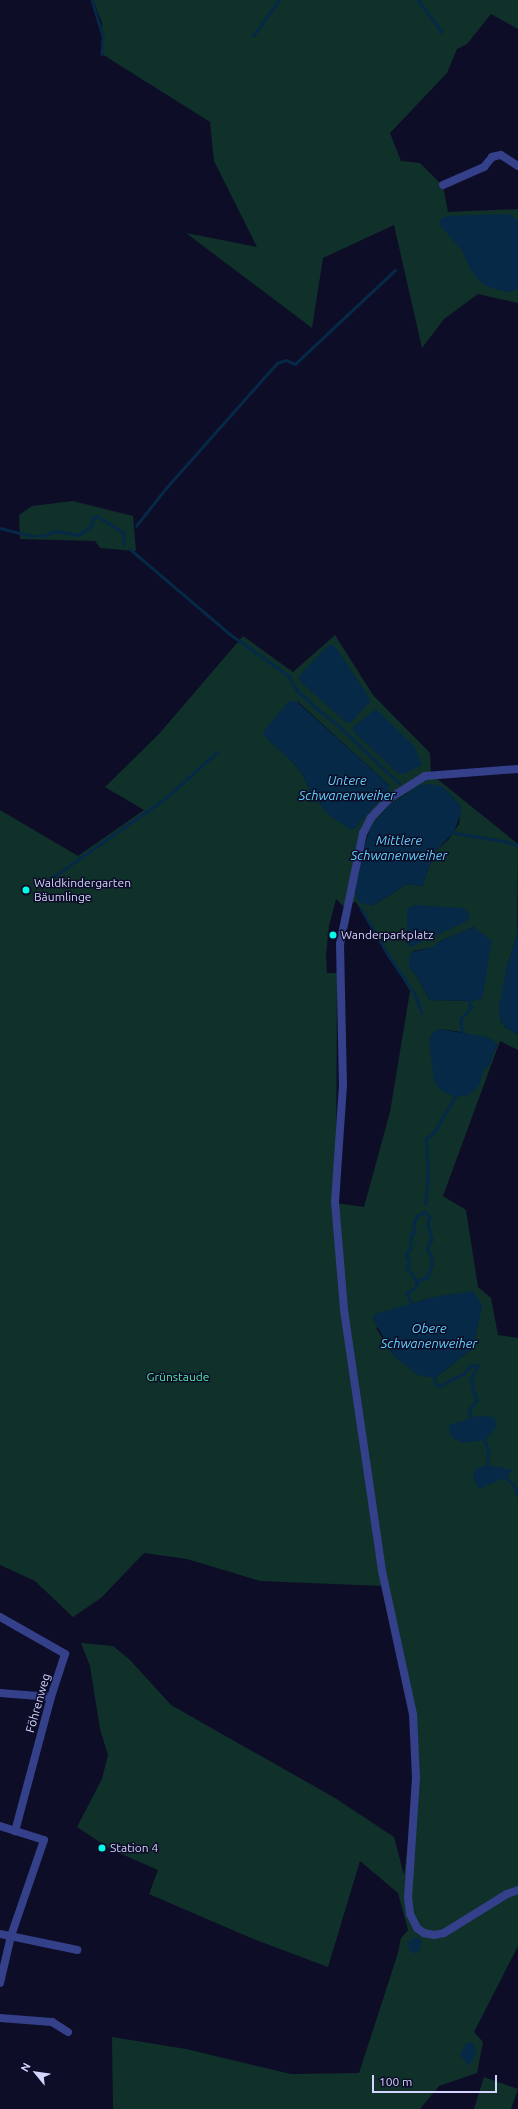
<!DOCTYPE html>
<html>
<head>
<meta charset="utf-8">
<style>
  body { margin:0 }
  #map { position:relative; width:518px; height:2109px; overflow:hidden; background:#0d0d27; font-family:Ubuntu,sans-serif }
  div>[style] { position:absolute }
  .green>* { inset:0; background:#0f312a }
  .water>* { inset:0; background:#052947 }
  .stream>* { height:2.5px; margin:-1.25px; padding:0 1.25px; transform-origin:1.25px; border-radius:1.25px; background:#052947 }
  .minor>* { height:8px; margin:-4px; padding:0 4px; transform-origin:4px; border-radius:4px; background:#34408a }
  .dots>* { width:11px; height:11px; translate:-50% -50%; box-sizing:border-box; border:2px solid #0d0d27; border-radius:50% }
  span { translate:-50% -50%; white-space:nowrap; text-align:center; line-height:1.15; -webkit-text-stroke:3px #0d0d27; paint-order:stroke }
  .poi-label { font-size:12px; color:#d3d5ff }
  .left { translate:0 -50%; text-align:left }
  .park-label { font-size:12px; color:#54eaa9 }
  .street-label { font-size:12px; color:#d3d5ff }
  .water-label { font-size:13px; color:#61d2ff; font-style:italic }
  .north { position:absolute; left:16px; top:2053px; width:40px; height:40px; -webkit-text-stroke:3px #0d0d27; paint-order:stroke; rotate:299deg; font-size:11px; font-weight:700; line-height:16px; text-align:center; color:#d3d5ff }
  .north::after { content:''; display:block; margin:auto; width:14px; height:18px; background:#d3d5ff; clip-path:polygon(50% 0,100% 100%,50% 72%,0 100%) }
  .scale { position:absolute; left:372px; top:2075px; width:125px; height:18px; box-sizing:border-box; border:2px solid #d3d5ff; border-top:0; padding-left:5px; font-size:12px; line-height:14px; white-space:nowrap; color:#d3d5ff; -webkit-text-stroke:3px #0d0d27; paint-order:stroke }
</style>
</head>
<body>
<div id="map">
  <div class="green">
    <i style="clip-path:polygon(93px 0,518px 0,518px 29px,491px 14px,467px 44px,457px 49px,447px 73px,390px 133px,401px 161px,420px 163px,443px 186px,448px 212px,518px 209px,518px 303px,478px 294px,444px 319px,422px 348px,394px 225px,323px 258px,312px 328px,186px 233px,257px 247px,214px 161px,210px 122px,102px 54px,102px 23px)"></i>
    <i style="clip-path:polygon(73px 501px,133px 516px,136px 551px,100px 548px,95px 541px,20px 539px,19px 515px,32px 506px)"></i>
    <i style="clip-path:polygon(evenodd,335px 635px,373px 695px,430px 753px,431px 774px,518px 844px,517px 935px,506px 970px,500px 1019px,504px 1026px,518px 1035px,518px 1050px,500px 1041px,443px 1196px,466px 1210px,478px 1287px,491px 1298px,498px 1335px,518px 1338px,518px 1946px,474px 2032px,483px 2042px,477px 2073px,439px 2086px,420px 2109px,113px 2109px,112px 2037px,186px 2049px,291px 2074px,359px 2073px,398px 1953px,401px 1938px,408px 1930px,398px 1893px,360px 1861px,328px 1967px,251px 1938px,149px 1894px,158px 1870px,110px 1849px,77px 1827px,102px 1779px,108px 1755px,100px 1729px,90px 1666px,81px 1643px,113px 1646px,130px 1660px,171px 1705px,335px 1798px,394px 1837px,404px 1875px,416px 1778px,413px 1714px,383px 1586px,260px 1581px,187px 1559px,144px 1553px,101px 1598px,73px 1617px,35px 1581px,0 1565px,0 810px,78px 856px,144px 810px,105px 787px,159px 734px,243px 636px,293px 672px,335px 635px,297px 701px,389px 785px,355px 828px,312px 795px,303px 775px,294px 764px,297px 701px,335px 635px,407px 793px,449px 793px,461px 807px,459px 824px,449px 839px,434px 853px,422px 886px,407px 884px,372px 906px,355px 892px,365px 840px,370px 828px,388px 806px,407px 793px,335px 635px,336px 899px,344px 907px,345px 903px,356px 902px,410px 991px,390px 1112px,364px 1207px,336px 1203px,337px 973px,327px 973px,326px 955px,329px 926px,336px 899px,335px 635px,474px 927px,490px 946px,482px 998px,472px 1001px,430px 1000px,415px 973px,413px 951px,435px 947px,438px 942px,474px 927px,335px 635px,439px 1029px,462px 1032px,497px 1044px,489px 1065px,484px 1069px,433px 1033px,439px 1029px,335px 635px,434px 1297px,482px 1305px,473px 1348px,435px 1378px,394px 1356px,376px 1328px,411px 1304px,434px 1297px)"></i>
    <i style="clip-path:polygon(484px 2077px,518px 2089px,511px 2109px,474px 2109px)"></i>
  </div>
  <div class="water">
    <i style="clip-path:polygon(509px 214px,518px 220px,518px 290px,507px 292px,486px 286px,480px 281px,472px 272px,462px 251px,440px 225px,440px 219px,448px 216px)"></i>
    <i style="clip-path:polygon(329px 645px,334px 645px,370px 699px,370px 702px,350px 723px,347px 723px,299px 680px,300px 675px)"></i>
    <i style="clip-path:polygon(289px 701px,296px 701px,389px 785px,389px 790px,355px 828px,351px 830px,329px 815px,312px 795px,303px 775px,294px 764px,263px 735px,265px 729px)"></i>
    <i style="clip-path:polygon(376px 709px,414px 746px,422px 765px,404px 774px,399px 774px,353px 731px,353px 727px)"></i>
    <i style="clip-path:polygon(431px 784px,441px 786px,449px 793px,461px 807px,461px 813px,454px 832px,434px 853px,422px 886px,407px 884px,372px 906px,358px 902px,355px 892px,359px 864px,370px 828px,388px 806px,420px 785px)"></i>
    <i style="clip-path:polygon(415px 905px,464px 908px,470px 917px,467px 921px,411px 947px,407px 943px,407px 912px,408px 908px)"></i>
    <i style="clip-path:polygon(518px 920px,518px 1035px,504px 1026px,500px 1019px,499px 1006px,506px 970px,517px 935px)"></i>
    <i style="clip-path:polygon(474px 927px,492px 941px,482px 998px,472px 1001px,430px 1000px,415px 973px,409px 969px,409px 957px,412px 952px,434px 947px,438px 942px)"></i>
    <i style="clip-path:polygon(439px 1029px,481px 1036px,492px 1039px,497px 1044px,489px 1065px,484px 1069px,479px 1085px,469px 1095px,455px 1097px,440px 1090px,434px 1081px,429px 1040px,433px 1033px)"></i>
    <i style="clip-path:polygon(473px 1291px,482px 1305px,473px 1348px,435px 1378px,417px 1375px,394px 1356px,373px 1319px,375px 1314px,434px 1297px)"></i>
    <i style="clip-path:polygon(479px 1416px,494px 1417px,497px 1426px,485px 1440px,462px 1443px,450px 1435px,449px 1425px)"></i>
    <i style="clip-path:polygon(488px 1465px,512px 1470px,507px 1477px,479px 1489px,473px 1478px,475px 1469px)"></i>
    <i style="clip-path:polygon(416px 1937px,421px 1940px,420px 1949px,416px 1954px,409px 1950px,408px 1942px)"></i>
    <i style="clip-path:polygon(473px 2042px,476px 2053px,469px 2066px,460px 2055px,466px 2043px)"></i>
  </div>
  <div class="stream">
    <i style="left:92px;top:0;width:39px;rotate:73deg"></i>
    <i style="left:103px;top:37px;width:17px;rotate:93deg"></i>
    <i style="left:418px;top:0;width:40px;rotate:53deg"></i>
    <i style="left:253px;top:36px;width:44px;rotate:-54.2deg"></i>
    <i style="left:136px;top:526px;width:48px;rotate:-51.7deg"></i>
    <i style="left:166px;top:488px;width:167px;rotate:-48.4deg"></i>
    <i style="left:277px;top:363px;width:9px;rotate:-18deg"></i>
    <i style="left:286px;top:360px;width:10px;rotate:24deg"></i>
    <i style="left:295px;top:364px;width:137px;rotate:-43.2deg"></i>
    <i style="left:0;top:528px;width:34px;rotate:14deg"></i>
    <i style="left:33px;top:536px;width:11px"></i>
    <i style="left:44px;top:536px;width:11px;rotate:-27deg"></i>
    <i style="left:54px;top:531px;width:24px;rotate:9deg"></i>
    <i style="left:78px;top:535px;width:16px;rotate:-35deg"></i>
    <i style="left:91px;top:526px;width:9px;rotate:-77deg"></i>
    <i style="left:93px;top:517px;width:4px;rotate:-14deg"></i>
    <i style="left:97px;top:516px;width:31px;rotate:32deg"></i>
    <i style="left:123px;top:532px;width:12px;rotate:85deg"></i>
    <i style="left:130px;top:549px;width:131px;rotate:40.4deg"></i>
    <i style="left:230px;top:634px;width:72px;rotate:35.4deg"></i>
    <i style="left:289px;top:676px;width:16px;rotate:60deg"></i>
    <i style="left:297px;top:690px;width:25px;rotate:43deg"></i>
    <i style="left:315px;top:707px;width:28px;rotate:38deg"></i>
    <i style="left:337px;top:724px;width:86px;rotate:43.6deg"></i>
    <i style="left:453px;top:831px;width:4px;rotate:34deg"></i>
    <i style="left:456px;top:833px;width:53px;rotate:9.8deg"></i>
    <i style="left:508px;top:842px;width:11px;rotate:22deg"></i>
    <i style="left:46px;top:882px;width:146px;rotate:-35deg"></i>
    <i style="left:166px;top:798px;width:69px;rotate:-42deg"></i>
    <i style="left:361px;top:908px;width:56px;rotate:59.7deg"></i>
    <i style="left:389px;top:956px;width:46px;rotate:55.6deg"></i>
    <i style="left:415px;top:994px;width:20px;rotate:70deg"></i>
    <i style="left:462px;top:1032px;width:12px;rotate:-99deg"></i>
    <i style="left:460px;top:1020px;width:17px;rotate:-50deg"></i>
    <i style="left:471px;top:1007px;width:7px;rotate:-117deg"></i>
    <i style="left:425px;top:1204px;width:23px;rotate:-83deg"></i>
    <i style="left:428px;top:1181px;width:42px;rotate:-92.7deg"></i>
    <i style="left:426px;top:1139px;width:11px;rotate:-41deg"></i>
    <i style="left:434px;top:1132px;width:41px;rotate:-59deg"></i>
    <i style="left:412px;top:1307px;width:15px;rotate:-110deg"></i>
    <i style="left:407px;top:1293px;width:9px;rotate:-32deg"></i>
    <i style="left:415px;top:1288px;width:6px;rotate:-72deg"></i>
    <i style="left:417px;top:1282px;width:17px;rotate:-126deg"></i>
    <i style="left:407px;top:1268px;width:7px;rotate:-74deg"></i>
    <i style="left:409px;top:1261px;width:7px;rotate:-117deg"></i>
    <i style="left:406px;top:1255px;width:7px;rotate:-56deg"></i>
    <i style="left:410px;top:1249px;width:14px;rotate:-86deg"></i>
    <i style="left:411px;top:1235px;width:5px;rotate:-37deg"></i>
    <i style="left:415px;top:1232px;width:8px;rotate:-104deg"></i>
    <i style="left:413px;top:1224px;width:9px;rotate:-63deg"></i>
    <i style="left:417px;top:1216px;width:9px;rotate:-27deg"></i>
    <i style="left:425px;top:1212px;width:7px;rotate:45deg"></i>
    <i style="left:430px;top:1217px;width:7px;rotate:106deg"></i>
    <i style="left:428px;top:1224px;width:16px;rotate:76deg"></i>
    <i style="left:432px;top:1240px;width:10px;rotate:119deg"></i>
    <i style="left:427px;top:1249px;width:10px;rotate:61deg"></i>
    <i style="left:432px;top:1258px;width:8px;rotate:90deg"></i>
    <i style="left:432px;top:1266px;width:12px;rotate:110deg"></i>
    <i style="left:428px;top:1277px;width:12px;rotate:156deg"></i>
    <i style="left:434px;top:1376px;width:8px;rotate:76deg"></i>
    <i style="left:436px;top:1384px;width:4px;rotate:27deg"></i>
    <i style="left:440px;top:1386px;width:27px;rotate:-28deg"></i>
    <i style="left:464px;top:1373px;width:9px;rotate:-49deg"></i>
    <i style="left:470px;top:1366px;width:8px;rotate:-7deg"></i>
    <i style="left:478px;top:1365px;width:17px;rotate:114deg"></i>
    <i style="left:471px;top:1381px;width:21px;rotate:73deg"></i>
    <i style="left:477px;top:1401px;width:11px;rotate:131deg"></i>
    <i style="left:470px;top:1409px;width:13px;rotate:86deg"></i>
    <i style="left:484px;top:1438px;width:14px;rotate:69deg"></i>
    <i style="left:489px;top:1451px;width:17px;rotate:97deg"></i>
    <i style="left:505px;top:1477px;width:12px;rotate:42deg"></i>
    <i style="left:514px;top:1485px;width:11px;rotate:68deg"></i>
  </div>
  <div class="minor">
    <i style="left:443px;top:185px;width:45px;rotate:-23.7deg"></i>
    <i style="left:484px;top:167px;width:13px;rotate:-51deg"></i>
    <i style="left:492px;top:157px;width:9px;rotate:-13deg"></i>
    <i style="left:501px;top:155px;width:20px;rotate:33deg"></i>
    <i style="left:518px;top:769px;width:93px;rotate:175.7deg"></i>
    <i style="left:425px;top:776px;width:41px;rotate:147.8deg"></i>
    <i style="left:390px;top:798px;width:28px;rotate:134deg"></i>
    <i style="left:371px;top:818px;width:17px;rotate:118deg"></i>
    <i style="left:363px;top:833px;width:113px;rotate:101.7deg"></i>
    <i style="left:340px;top:944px;width:141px;rotate:88.8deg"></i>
    <i style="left:343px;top:1085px;width:117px;rotate:93.9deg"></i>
    <i style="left:335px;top:1202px;width:108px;rotate:85.2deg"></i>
    <i style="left:344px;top:1310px;width:264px;rotate:81.7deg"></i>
    <i style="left:382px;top:1571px;width:146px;rotate:77.8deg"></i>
    <i style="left:413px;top:1714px;width:64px;rotate:87.3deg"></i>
    <i style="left:416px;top:1778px;width:119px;rotate:93.8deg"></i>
    <i style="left:408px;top:1897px;width:17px;rotate:83deg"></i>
    <i style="left:410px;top:1914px;width:16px;rotate:63deg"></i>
    <i style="left:417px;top:1928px;width:9px;rotate:36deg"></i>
    <i style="left:424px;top:1933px;width:10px;rotate:11deg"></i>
    <i style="left:434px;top:1935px;width:10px;rotate:-11deg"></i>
    <i style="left:444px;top:1933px;width:74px;rotate:-31.8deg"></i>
    <i style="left:507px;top:1894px;width:12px;rotate:-20deg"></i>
    <i style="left:0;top:1617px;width:75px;rotate:29.6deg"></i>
    <i style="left:65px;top:1654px;width:45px;rotate:108deg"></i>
    <i style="left:51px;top:1697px;width:139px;rotate:105deg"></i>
    <i style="left:0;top:1693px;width:51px;rotate:4.5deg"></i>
    <i style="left:0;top:1826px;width:46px;rotate:17.7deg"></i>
    <i style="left:44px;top:1840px;width:102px;rotate:109deg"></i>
    <i style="left:11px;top:1936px;width:48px;rotate:103.2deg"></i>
    <i style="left:0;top:1934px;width:79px;rotate:11.7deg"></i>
    <i style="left:0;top:2018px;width:52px;rotate:4.4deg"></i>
    <i style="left:52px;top:2022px;width:19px;rotate:32deg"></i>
  </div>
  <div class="dots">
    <i style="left:26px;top:890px;background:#00fee9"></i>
    <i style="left:333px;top:935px;background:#00fee9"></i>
    <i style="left:102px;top:1848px;background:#00fee9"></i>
  </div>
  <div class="poi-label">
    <span class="left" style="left:34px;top:890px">Waldkindergarten<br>Bäumlinge</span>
    <span class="left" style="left:341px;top:935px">Wanderparkplatz</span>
    <span class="left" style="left:110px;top:1848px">Station 4</span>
  </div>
  <div class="park-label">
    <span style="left:178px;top:1377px">Grünstaude</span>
  </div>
  <div class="street-label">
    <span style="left:38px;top:1703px;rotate:-74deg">Föhrenweg</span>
  </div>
  <div class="water-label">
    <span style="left:347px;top:788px">Untere<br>Schwanenweiher</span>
    <span style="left:399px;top:848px">Mittlere<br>Schwanenweiher</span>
    <span style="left:429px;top:1336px">Obere<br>Schwanenweiher</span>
  </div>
  <div class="north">N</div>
  <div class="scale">100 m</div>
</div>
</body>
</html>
